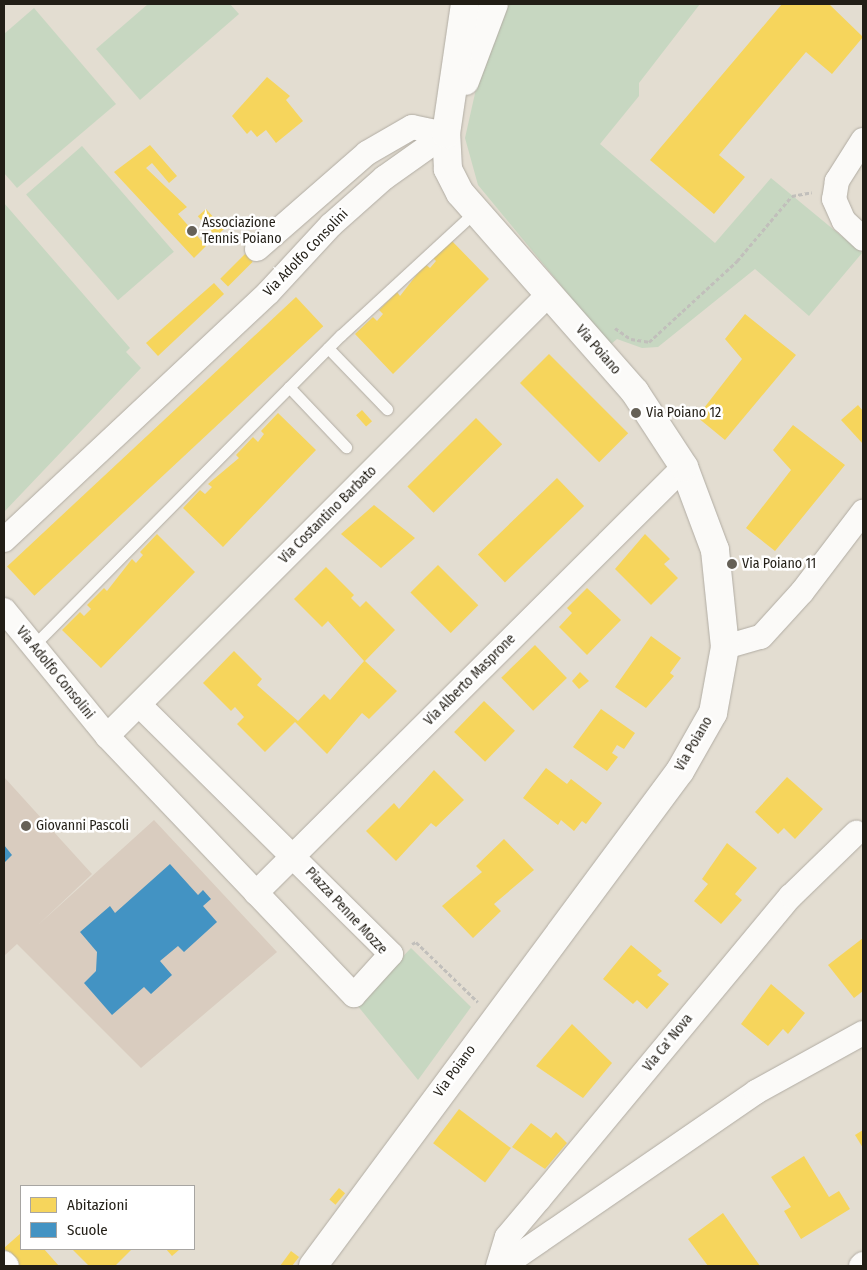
<!DOCTYPE html>
<html>
<head>
<meta charset="utf-8">
<style>
  body { margin:0 }
  #map { position:relative; width:867px; height:1270px; overflow:hidden; background:#e3ddd1; font-family:"Fira Sans Condensed",sans-serif }
  div>[style] { position:absolute }
  .education>* { inset:0; background:#d9ccbf }
  .green>* { inset:0; background:#c7d7c1; transform-origin:0 0 }
  .homes>* { inset:0; background:#f6d55c; transform-origin:0 0 }
  .schools>* { inset:0; background:#4393c3 }
  .path>* { height:3px; margin-top:-1.5px; transform-origin:0; background:repeating-linear-gradient(90deg,#c1bfbb 0 4px,transparent 0 6.5px) }
  .roads { filter:drop-shadow(0 0 1px #b1aca3) drop-shadow(0 0 1px #b1aca3) }
  .service>* { height:11px; margin:-5.5px; padding:0 5.5px; transform-origin:5.5px; border-radius:5.5px; background:#fbfaf8 }
  .minor>* { height:24px; margin:-12px; padding:0 12px; transform-origin:12px; border-radius:12px; background:#fbfaf8 }
  .tertiary>* { height:28px; margin:-14px; padding:0 14px; transform-origin:14px; border-radius:14px; background:#fbfaf8 }
  .dots>* { width:14px; height:14px; translate:-50% -50%; box-sizing:border-box; border:2px solid #fff; border-radius:50% }
  span { translate:-50% -50%; white-space:nowrap; text-align:center; line-height:1.15; -webkit-text-stroke:5px #fff; paint-order:stroke }
  .poi-label { font-size:14px; color:#221e16 }
  .left { translate:0 -50%; text-align:left }
  .street-label { font-size:14px; color:#221e16 }
  .frame { position:absolute; inset:0; border:5px solid #221e16; pointer-events:none }
  .legend { position:absolute; left:20px; top:1185px; width:175px; height:65px; box-sizing:border-box; background:#fff; border:1px solid #a7a5a2; margin:0; padding:6px 9px; list-style:none; font-size:15px; color:#221e16 }
  .legend li { display:flex; align-items:center; gap:10px; height:25px }
  .legend b { width:25px; border:1px solid #a7a5a2 }
</style>
</head>
<body>
<div id="map">
  <div class="education">
    <i style="clip-path:polygon(4px 777px,92px 874px,38px 925px,154px 820px,277px 952px,141px 1068px,17px 944px,4px 956px)"></i>
  </div>
  <div class="green">
    <i style="clip-path:polygon(148px 4px,230px 4px,239px 14px,140px 100px,96px 49px)"></i>
    <i style="clip-path:polygon(508px 4px,700px 4px,639px 83px,639px 96px,600px 144px,715px 243px,771px 178px,862px 253px,809px 316px,755px 269px,658px 347px,642px 348px,617px 339px,610px 345px,478px 185px,465px 138px,478px 80px)"></i>
    <i style="clip-path:polygon(34px 8px,116px 104px,17px 188px,4px 173px,4px 34px)"></i>
    <i style="left:82px;top:146px;width:140px;height:74px;rotate:49deg"></i>
    <i style="clip-path:polygon(4px 203px,130px 348px,126px 352px,141px 368px,4px 512px)"></i>
    <i style="clip-path:polygon(411px 948px,471px 1007px,418px 1080px,357px 1005px)"></i>
  </div>
  <div class="homes">
    <i style="clip-path:polygon(782px 4px,829px 4px,863px 37px,832px 74px,806px 52px,719px 155px,745px 177px,714px 214px,650px 160px)"></i>
    <i style="clip-path:polygon(267px 77px,290px 96px,286px 100px,303px 121px,276px 143px,266px 130px,257px 137px,251px 130px,247px 134px,232px 116px)"></i>
    <i style="clip-path:polygon(150px 145px,177px 176px,169px 183px,152px 163px,146px 168px,187px 207px,178px 214px,206px 246px,194px 258px,114px 172px)"></i>
    <i style="left:206px;top:209px;width:27px;height:11px;rotate:48deg"></i>
    <i style="clip-path:polygon(450px 239px,489px 279px,393px 374px,355px 334px,373px 317px,377px 321px,383px 314px,379px 310px,397px 292px,400px 296px,425px 264px,430px 268px,436px 261px,432px 257px)"></i>
    <i style="left:245px;top:254px;width:11px;height:35px;rotate:45deg"></i>
    <i style="clip-path:polygon(214px 283px,224px 294px,158px 356px,146px 343px)"></i>
    <i style="left:296px;top:297px;width:40px;height:395px;rotate:47deg"></i>
    <i style="clip-path:polygon(745px 314px,796px 355px,725px 440px,697px 417px,742px 359px,725px 339px)"></i>
    <i style="left:549px;top:354px;width:112px;height:41px;rotate:45deg"></i>
    <i style="clip-path:polygon(858px 405px,863px 411px,863px 444px,841px 420px)"></i>
    <i style="left:362px;top:410px;width:15px;height:8px;rotate:48deg"></i>
    <i style="clip-path:polygon(278px 413px,316px 450px,223px 547px,183px 508px,200px 490px,205px 494px,212px 487px,208px 484px,239px 458px,236px 455px,253px 437px,258px 442px,264px 434px,261px 431px)"></i>
    <i style="left:476px;top:418px;width:37px;height:97px;rotate:45deg"></i>
    <i style="clip-path:polygon(793px 425px,845px 465px,775px 551px,746px 528px,791px 470px,773px 450px)"></i>
    <i style="left:557px;top:478px;width:39px;height:110px;rotate:46deg"></i>
    <i style="clip-path:polygon(374px 505px,415px 538px,381px 568px,341px 534px)"></i>
    <i style="clip-path:polygon(157px 534px,195px 572px,101px 668px,62px 630px,80px 612px,84px 616px,91px 609px,87px 605px,104px 588px,107px 591px,132px 559px,136px 563px,143px 555px,140px 552px)"></i>
    <i style="clip-path:polygon(645px 534px,670px 559px,664px 564px,678px 578px,651px 605px,615px 569px)"></i>
    <i style="left:438px;top:565px;width:57px;height:39px;rotate:45deg"></i>
    <i style="clip-path:polygon(326px 567px,354px 595px,351px 598px,360px 607px,366px 601px,395px 630px,365px 661px,397px 691px,369px 719px,362px 713px,327px 754px,295px 722px,265px 752px,237px 724px,244px 717px,235px 707px,231px 711px,203px 683px,234px 651px,262px 679px,257px 685px,298px 721px,324px 694px,330px 700px,364px 661px,328px 621px,322px 627px,294px 599px)"></i>
    <i style="clip-path:polygon(587px 588px,621px 620px,587px 655px,559px 627px,572px 613px,567px 608px)"></i>
    <i style="clip-path:polygon(651px 636px,681px 658px,670px 673px,674px 676px,646px 708px,615px 687px)"></i>
    <i style="left:535px;top:645px;width:46px;height:47px;rotate:46deg"></i>
    <i style="clip-path:polygon(580px 672px,589px 681px,579px 689px,572px 681px)"></i>
    <i style="left:484px;top:701px;width:43px;height:43px;rotate:44deg"></i>
    <i style="clip-path:polygon(601px 709px,635px 733px,624px 749px,617px 745px,612px 753px,618px 757px,607px 771px,573px 747px)"></i>
    <i style="clip-path:polygon(546px 768px,567px 784px,571px 779px,602px 803px,586px 824px,582px 821px,574px 831px,561px 820px,558px 825px,523px 798px)"></i>
    <i style="clip-path:polygon(434px 770px,464px 800px,436px 827px,431px 823px,396px 861px,366px 831px,394px 803px,399px 809px)"></i>
    <i style="clip-path:polygon(787px 777px,823px 809px,795px 839px,784px 828px,778px 834px,755px 812px)"></i>
    <i style="clip-path:polygon(504px 839px,534px 870px,494px 904px,501px 911px,473px 938px,442px 906px,482px 872px,476px 866px)"></i>
    <i style="clip-path:polygon(727px 843px,757px 868px,735px 894px,742px 900px,721px 924px,694px 901px,708px 884px,702px 879px)"></i>
    <i style="clip-path:polygon(863px 938px,863px 991px,854px 998px,828px 965px)"></i>
    <i style="clip-path:polygon(631px 945px,662px 971px,657px 975px,669px 984px,647px 1009px,637px 1000px,633px 1004px,603px 979px)"></i>
    <i style="clip-path:polygon(771px 984px,805px 1013px,788px 1034px,783px 1029px,768px 1046px,741px 1024px)"></i>
    <i style="clip-path:polygon(572px 1024px,612px 1063px,583px 1098px,536px 1066px)"></i>
    <i style="left:459px;top:1109px;width:65px;height:43px;rotate:37deg"></i>
    <i style="clip-path:polygon(531px 1123px,551px 1138px,556px 1132px,567px 1143px,545px 1169px,512px 1147px)"></i>
    <i style="clip-path:polygon(863px 1130px,863px 1148px,855px 1135px)"></i>
    <i style="clip-path:polygon(804px 1156px,829px 1197px,839px 1191px,850px 1209px,801px 1239px,784px 1211px,791px 1207px,771px 1177px)"></i>
    <i style="left:339px;top:1188px;width:8px;height:15px;rotate:40deg"></i>
    <i style="clip-path:polygon(723px 1213px,748px 1249px,760px 1266px,708px 1266px,688px 1239px)"></i>
    <i style="clip-path:polygon(21px 1233px,21px 1249px,44px 1249px,59px 1266px,20px 1266px,4px 1248px)"></i>
    <i style="clip-path:polygon(72px 1249px,132px 1249px,115px 1266px,89px 1266px)"></i>
    <i style="clip-path:polygon(166px 1249px,180px 1249px,172px 1256px)"></i>
    <i style="clip-path:polygon(291px 1251px,299px 1257px,292px 1266px,280px 1266px)"></i>
  </div>
  <div class="schools">
    <i style="clip-path:polygon(4px 845px,12px 855px,4px 863px)"></i>
    <i style="clip-path:polygon(170px 864px,198px 895px,203px 890px,211px 899px,203px 906px,217px 922px,184px 952px,178px 946px,160px 961px,172px 975px,151px 994px,144px 987px,112px 1015px,84px 983px,96px 971px,97px 952px,80px 932px,110px 906px,115px 913px)"></i>
  </div>
  <div class="path">
    <i style="left:615px;top:328px;width:19px;rotate:35deg"></i>
    <i style="left:631px;top:339px;width:18px;rotate:9deg"></i>
    <i style="left:649px;top:342px;width:120px;rotate:-42.6deg"></i>
    <i style="left:737px;top:261px;width:85px;rotate:-49.8deg"></i>
    <i style="left:792px;top:196px;width:20px;rotate:-11deg"></i>
    <i style="left:412px;top:944px;width:4px;rotate:-27deg"></i>
    <i style="left:416px;top:942px;width:86px;rotate:44.1deg"></i>
  </div>
  <div class="roads">
    <div class="service">
      <i style="left:328px;top:348px;width:85px;rotate:46deg"></i>
      <i style="left:289px;top:387px;width:83px;rotate:46.5deg"></i>
      <i style="left:33px;top:646px;width:438px;rotate:-45.3deg"></i>
      <i style="left:341px;top:335px;width:183px;rotate:-42.6deg"></i>
    </div>
    <div class="minor">
      <i style="left:863px;top:140px;width:49px;rotate:122.4deg"></i>
      <i style="left:837px;top:181px;width:18px;rotate:99deg"></i>
      <i style="left:834px;top:199px;width:24px;rotate:66deg"></i>
      <i style="left:844px;top:221px;width:26px;rotate:43deg"></i>
      <i style="left:257px;top:249px;width:146px;rotate:-41.1deg"></i>
      <i style="left:367px;top:153px;width:52px;rotate:-30deg"></i>
      <i style="left:412px;top:127px;width:35px;rotate:12deg"></i>
      <i style="left:4px;top:540px;width:362px;rotate:-43.1deg"></i>
      <i style="left:268px;top:293px;width:93px;rotate:-47.2deg"></i>
      <i style="left:331px;top:225px;width:71px;rotate:-41.6deg"></i>
      <i style="left:384px;top:178px;width:76px;rotate:-35.4deg"></i>
      <i style="left:4px;top:610px;width:163px;rotate:50.7deg"></i>
      <i style="left:107px;top:736px;width:358px;rotate:46.4deg"></i>
      <i style="left:354px;top:995px;width:55px;rotate:-47.9deg"></i>
      <i style="left:391px;top:954px;width:354px;rotate:-135.3deg"></i>
      <i style="left:725px;top:647px;width:37px;rotate:-16deg"></i>
      <i style="left:761px;top:637px;width:61px;rotate:-47.7deg"></i>
      <i style="left:802px;top:592px;width:101px;rotate:-52.7deg"></i>
      <i style="left:107px;top:736px;width:625px;rotate:-45deg"></i>
      <i style="left:256px;top:893px;width:604px;rotate:-44.87deg"></i>
      <i style="left:4px;top:1263px;width:4px;rotate:45deg"></i>
      <i style="left:498px;top:1266px;width:30px;rotate:-73deg"></i>
      <i style="left:507px;top:1237px;width:50px;rotate:-49.9deg"></i>
      <i style="left:539px;top:1199px;width:394px;rotate:-50.3deg"></i>
      <i style="left:791px;top:896px;width:91px;rotate:-44.1deg"></i>
      <i style="left:503px;top:1266px;width:307px;rotate:-34.5deg"></i>
      <i style="left:756px;top:1092px;width:122px;rotate:-28.9deg"></i>
      <i style="left:861px;top:1266px;width:3px;rotate:-45deg"></i>
    </div>
    <div class="tertiary">
      <i style="left:465px;top:81px;width:82px;rotate:-69.4deg"></i>
      <i style="left:313px;top:1266px;width:616px;rotate:-53.45deg"></i>
      <i style="left:680px;top:771px;width:67px;rotate:-60.4deg"></i>
      <i style="left:713px;top:713px;width:67px;rotate:-79.7deg"></i>
      <i style="left:725px;top:647px;width:98px;rotate:-95.9deg"></i>
      <i style="left:715px;top:550px;width:89px;rotate:-110.5deg"></i>
      <i style="left:684px;top:467px;width:90px;rotate:-123.2deg"></i>
      <i style="left:635px;top:392px;width:265px;rotate:-131.3deg"></i>
      <i style="left:460px;top:193px;width:27px;rotate:-117deg"></i>
      <i style="left:448px;top:169px;width:35px;rotate:-93deg"></i>
      <i style="left:446px;top:134px;width:131px;rotate:-81.7deg"></i>
    </div>
  </div>
  <div class="dots">
    <i style="left:192px;top:231px;background:#666157"></i>
    <i style="left:636px;top:413px;background:#666157"></i>
    <i style="left:732px;top:564px;background:#666157"></i>
    <i style="left:26px;top:826px;background:#666157"></i>
  </div>
  <div class="poi-label">
    <span class="left" style="left:202px;top:231px">Associazione<br>Tennis Poiano</span>
    <span class="left" style="left:646px;top:413px">Via Poiano 12</span>
    <span class="left" style="left:742px;top:564px">Via Poiano 11</span>
    <span class="left" style="left:36px;top:826px">Giovanni Pascoli</span>
  </div>
  <div class="street-label">
    <span style="left:306px;top:253px;rotate:-46deg">Via Adolfo Consolini</span>
    <span style="left:598px;top:350px;rotate:49deg">Via Poiano</span>
    <span style="left:328px;top:515px;rotate:-45deg">Via Costantino Barbato</span>
    <span style="left:55px;top:673px;rotate:51deg">Via Adolfo Consolini</span>
    <span style="left:470px;top:680px;rotate:-45deg">Via Alberto Masprone</span>
    <span style="left:694px;top:744px;rotate:-60deg">Via Poiano</span>
    <span style="left:346px;top:911px;rotate:47deg">Piazza Penne Mozze</span>
    <span style="left:668px;top:1043px;rotate:-51deg">Via Ca' Nova</span>
    <span style="left:455px;top:1071px;rotate:-54deg">Via Poiano</span>
  </div>
  <div class="frame"></div>
  <ul class="legend">
  <li><b style="height:14px;background:#f6d55c"></b>Abitazioni</li>
  <li><b style="height:14px;background:#4393c3"></b>Scuole</li>
  </ul>
</div>
</body>
</html>
